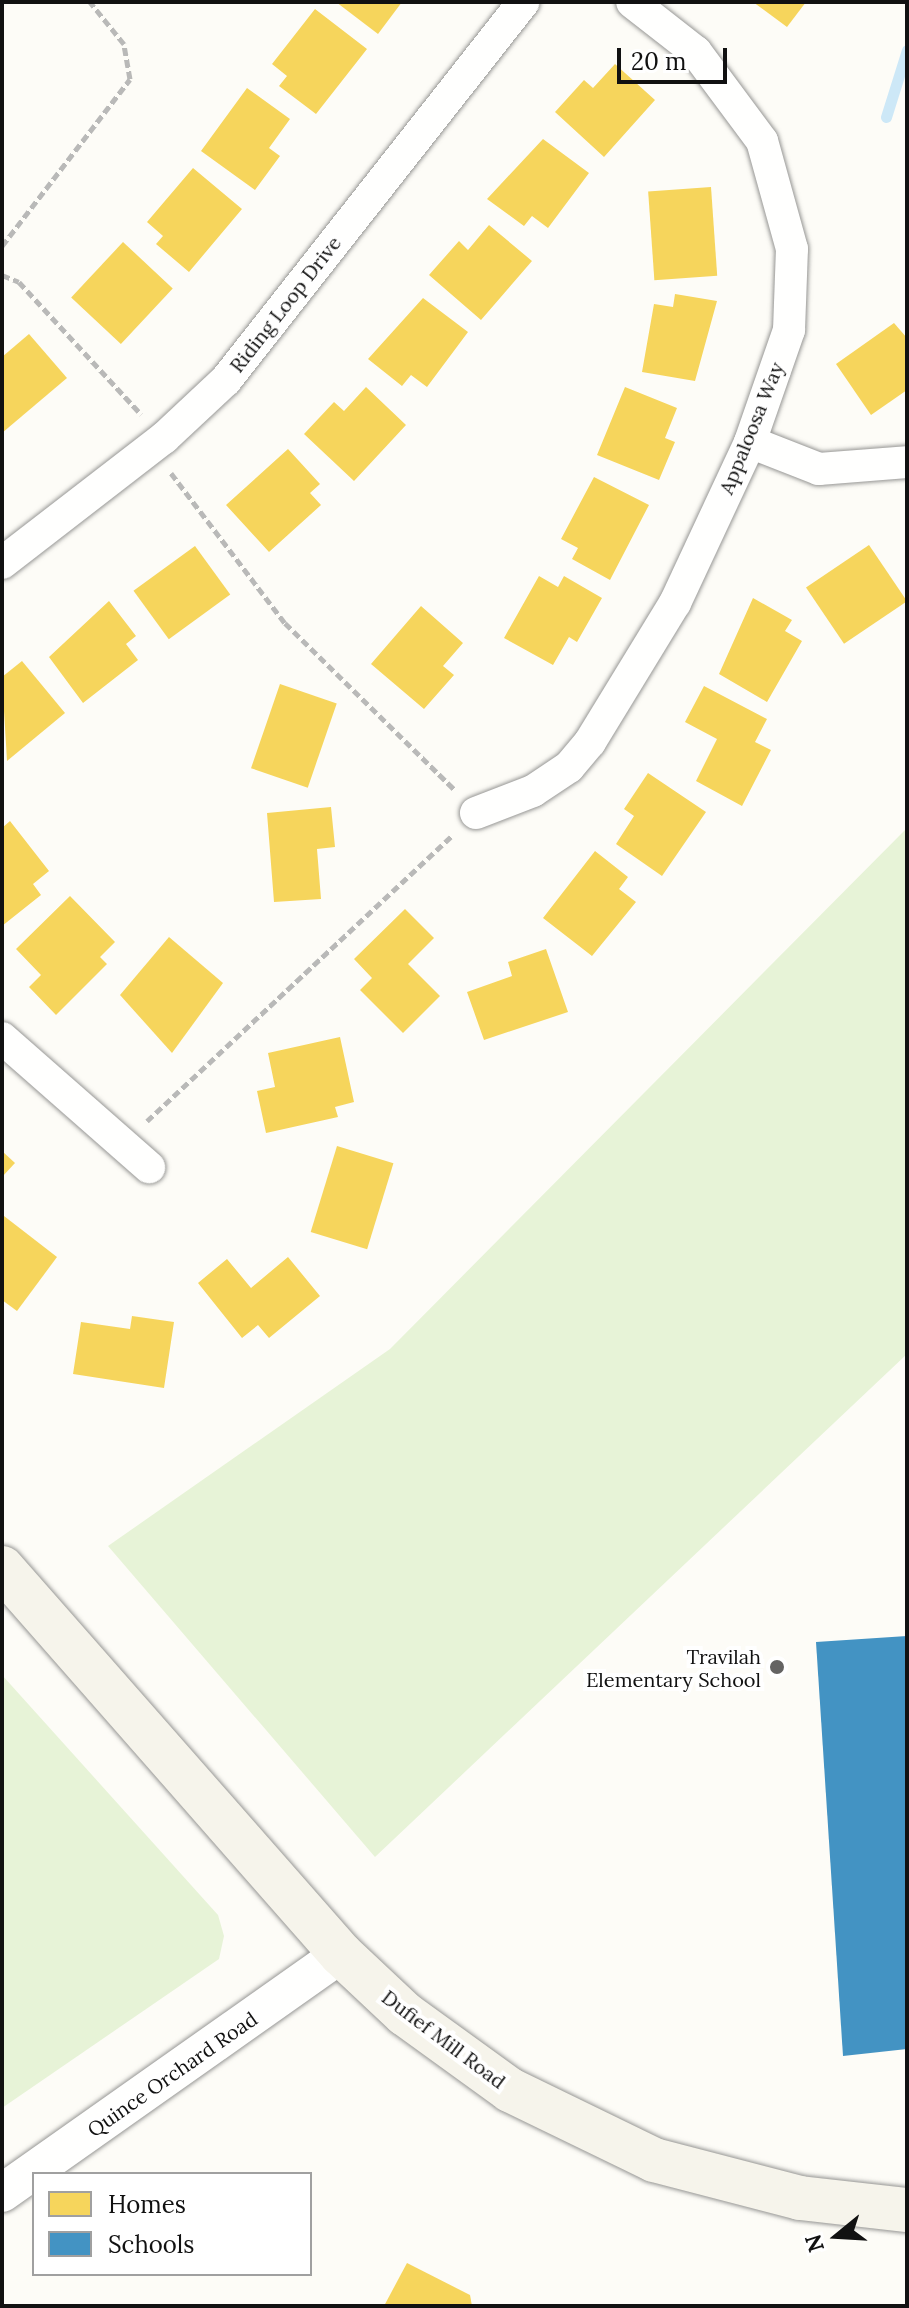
<!DOCTYPE html>
<html>
<head>
<meta charset="utf-8">
<style>
  body { margin:0 }
  #map { position:relative; width:909px; height:2308px; overflow:hidden; background:#fdfcf7; font-family:Lora,serif }
  div>[style] { position:absolute }
  .green>* { inset:0; background:#e7f3d7 }
  .homes>* { inset:0; background:#f6d55c; transform-origin:0 0 }
  .schools>* { inset:0; background:#4393c3 }
  .stream>* { height:11px; margin:-5.5px; padding:0 5.5px; transform-origin:5.5px; border-radius:5.5px; background:#cde8f7 }
  .path>* { height:5px; margin-top:-2.5px; transform-origin:0; background:repeating-linear-gradient(90deg,#b9b9b8 0 8px,transparent 0 12px) }
  .roads { filter:drop-shadow(0 0 2px #979795) drop-shadow(0 0 2px #979795) }
  .minor>* { height:32px; margin:-16px; padding:0 16px; transform-origin:16px; border-radius:16px; background:#fffffe }
  .tertiary>* { height:38px; margin:-19px; padding:0 19px; transform-origin:19px; border-radius:19px; background:#fffffe }
  .secondary>* { height:44px; margin:-22px; padding:0 22px; transform-origin:22px; border-radius:22px; background:#f6f4eb }
  .dots>* { width:22px; height:22px; translate:-50% -50%; box-sizing:border-box; border:4px solid #fff; border-radius:50% }
  span { translate:-50% -50%; white-space:nowrap; text-align:center; line-height:1.15; -webkit-text-stroke:8px #fff; paint-order:stroke }
  .street-label { font-size:20px; color:#111 }
  .poi-label { font-size:20px; color:#111 }
  .right { translate:-100% -50%; text-align:right }
  .frame { position:absolute; inset:0; border:4px solid #111; pointer-events:none }
  .legend { position:absolute; left:32px; top:2172px; width:280px; height:104px; box-sizing:border-box; background:#fff; border:2px solid #a0a0a0; margin:0; padding:10px 14px; list-style:none; font-size:24px; color:#111 }
  .legend li { display:flex; align-items:center; gap:16px; height:40px }
  .legend b { width:40px; border:2px solid #a0a0a0 }
  .north { position:absolute; left:797px; top:2196px; width:80px; height:80px; -webkit-text-stroke:6px #fff; paint-order:stroke; rotate:252deg; font-size:22px; font-weight:700; line-height:32px; text-align:center; color:#111 }
  .north::after { content:''; display:block; margin:auto; width:28px; height:36px; background:#111; clip-path:polygon(50% 0,100% 100%,50% 72%,0 100%) }
  .scale { position:absolute; left:617px; top:48px; width:110px; height:36px; box-sizing:border-box; border:4px solid #111; border-top:0; padding-left:10px; font-size:24px; line-height:28px; white-space:nowrap; color:#111; -webkit-text-stroke:6px #fff; paint-order:stroke }
</style>
</head>
<body>
<div id="map">
  <div class="green">
    <i style="clip-path:polygon(907px 828px,907px 1354px,375px 1857px,108px 1546px,390px 1349px)"></i>
    <i style="clip-path:polygon(2px 1675px,218px 1915px,224px 1936px,219px 1959px,2px 2108px)"></i>
  </div>
  <div class="homes">
    <i style="clip-path:polygon(336px 2px,402px 2px,378px 34px)"></i>
    <i style="clip-path:polygon(753px 2px,806px 2px,787px 27px)"></i>
    <i style="clip-path:polygon(315px 9px,367px 49px,316px 114px,279px 86px,287px 76px,272px 64px)"></i>
    <i style="clip-path:polygon(615px 64px,655px 100px,604px 157px,555px 112px,584px 80px,593px 88px)"></i>
    <i style="clip-path:polygon(247px 88px,290px 119px,269px 148px,280px 156px,255px 190px,201px 151px)"></i>
    <i style="clip-path:polygon(543px 139px,589px 173px,548px 228px,532px 216px,524px 226px,487px 199px)"></i>
    <i style="clip-path:polygon(193px 168px,242px 209px,189px 272px,156px 244px,163px 236px,147px 222px)"></i>
    <i style="left:711px;top:187px;width:89px;height:63px;rotate:86deg"></i>
    <i style="clip-path:polygon(489px 225px,532px 261px,481px 320px,429px 275px,459px 241px,468px 250px)"></i>
    <i style="left:123px;top:242px;width:68px;height:76px;rotate:43deg"></i>
    <i style="clip-path:polygon(675px 294px,717px 301px,695px 381px,642px 372px,654px 304px,673px 307px)"></i>
    <i style="clip-path:polygon(423px 298px,468px 332px,427px 387px,411px 375px,402px 386px,368px 359px)"></i>
    <i style="clip-path:polygon(894px 323px,907px 338px,907px 390px,871px 415px,836px 364px)"></i>
    <i style="clip-path:polygon(29px 334px,67px 378px,2px 433px,2px 357px)"></i>
    <i style="clip-path:polygon(366px 387px,406px 425px,354px 481px,304px 434px,334px 402px,344px 411px)"></i>
    <i style="clip-path:polygon(625px 387px,677px 408px,665px 438px,675px 442px,659px 480px,597px 455px)"></i>
    <i style="clip-path:polygon(288px 449px,320px 484px,310px 493px,321px 505px,269px 552px,226px 505px)"></i>
    <i style="clip-path:polygon(594px 477px,649px 505px,610px 580px,572px 559px,578px 548px,561px 539px)"></i>
    <i style="left:869px;top:545px;width:68px;height:76px;rotate:56deg"></i>
    <i style="left:195px;top:546px;width:60px;height:76px;rotate:54deg"></i>
    <i style="clip-path:polygon(539px 576px,558px 587px,564px 576px,602px 598px,577px 642px,569px 637px,553px 665px,504px 638px)"></i>
    <i style="clip-path:polygon(753px 598px,792px 620px,785px 631px,802px 641px,767px 702px,719px 674px)"></i>
    <i style="clip-path:polygon(109px 601px,136px 636px,126px 644px,138px 660px,83px 703px,49px 657px)"></i>
    <i style="clip-path:polygon(421px 606px,463px 643px,443px 666px,454px 675px,424px 709px,371px 664px)"></i>
    <i style="clip-path:polygon(22px 661px,65px 713px,7px 761px,2px 677px)"></i>
    <i style="left:280px;top:684px;width:60px;height:89px;rotate:19deg"></i>
    <i style="clip-path:polygon(704px 686px,767px 719px,755px 742px,771px 750px,742px 806px,696px 781px,717px 739px,685px 722px)"></i>
    <i style="clip-path:polygon(648px 773px,706px 812px,662px 876px,616px 844px,634px 816px,624px 809px)"></i>
    <i style="clip-path:polygon(331px 807px,335px 847px,317px 849px,321px 899px,274px 902px,267px 813px)"></i>
    <i style="clip-path:polygon(10px 821px,49px 871px,33px 884px,41px 895px,2px 926px,2px 828px)"></i>
    <i style="clip-path:polygon(595px 851px,628px 877px,619px 889px,636px 902px,592px 956px,543px 918px)"></i>
    <i style="clip-path:polygon(70px 896px,115px 942px,100px 957px,107px 964px,56px 1015px,29px 987px,41px 975px,16px 949px)"></i>
    <i style="clip-path:polygon(405px 909px,434px 938px,408px 964px,440px 996px,403px 1033px,360px 990px,372px 978px,354px 959px)"></i>
    <i style="clip-path:polygon(169px 937px,223px 983px,172px 1053px,120px 995px)"></i>
    <i style="clip-path:polygon(546px 949px,568px 1012px,484px 1040px,467px 992px,512px 976px,508px 962px)"></i>
    <i style="clip-path:polygon(340px 1037px,354px 1102px,335px 1107px,338px 1117px,266px 1133px,257px 1091px,275px 1087px,268px 1053px)"></i>
    <i style="left:337px;top:1146px;width:59px;height:90px;rotate:17deg"></i>
    <i style="clip-path:polygon(2px 1151px,15px 1163px,2px 1177px)"></i>
    <i style="clip-path:polygon(4px 1216px,57px 1257px,17px 1311px,2px 1300px)"></i>
    <i style="clip-path:polygon(288px 1257px,320px 1296px,269px 1338px,258px 1325px,242px 1338px,198px 1283px,227px 1259px,251px 1288px)"></i>
    <i style="clip-path:polygon(132px 1316px,174px 1322px,164px 1388px,73px 1374px,81px 1322px,130px 1329px)"></i>
    <i style="clip-path:polygon(407px 2263px,470px 2295px,472px 2306px,384px 2306px)"></i>
  </div>
  <div class="schools">
    <i style="clip-path:polygon(907px 1636px,907px 2049px,843px 2056px,816px 1642px)"></i>
  </div>
  <div class="stream">
    <i style="left:886px;top:117px;width:70px;rotate:-72.6deg"></i>
  </div>
  <div class="path">
    <i style="left:2px;top:246px;width:210px;rotate:-52.5deg"></i>
    <i style="left:130px;top:79px;width:36px;rotate:-100deg"></i>
    <i style="left:124px;top:44px;width:54px;rotate:-129deg"></i>
    <i style="left:2px;top:275px;width:18px;rotate:22deg"></i>
    <i style="left:19px;top:282px;width:180px;rotate:47.3deg"></i>
    <i style="left:171px;top:473px;width:188px;rotate:52.8deg"></i>
    <i style="left:285px;top:623px;width:237px;rotate:44.5deg"></i>
    <i style="left:147px;top:1121px;width:417px;rotate:-43.1deg"></i>
  </div>
  <div class="roads">
    <div class="minor">
      <i style="left:750px;top:442px;width:74px;rotate:21.4deg"></i>
      <i style="left:819px;top:469px;width:88px;rotate:-4.5deg"></i>
      <i style="left:2px;top:563px;width:205px;rotate:-37.7deg"></i>
      <i style="left:164px;top:438px;width:85px;rotate:-43.1deg"></i>
      <i style="left:226px;top:380px;width:481px;rotate:-51.8deg"></i>
      <i style="left:476px;top:813px;width:61px;rotate:-21.1deg"></i>
      <i style="left:533px;top:791px;width:43px;rotate:-33.7deg"></i>
      <i style="left:569px;top:767px;width:33px;rotate:-50deg"></i>
      <i style="left:590px;top:742px;width:163px;rotate:-58.6deg"></i>
      <i style="left:675px;top:603px;width:178px;rotate:-65deg"></i>
      <i style="left:750px;top:442px;width:119px;rotate:-70.8deg"></i>
      <i style="left:789px;top:330px;width:81px;rotate:-87.9deg"></i>
      <i style="left:792px;top:249px;width:112px;rotate:-105.5deg"></i>
      <i style="left:762px;top:141px;width:111px;rotate:-126.6deg"></i>
      <i style="left:696px;top:52px;width:81px;rotate:-142deg"></i>
      <i style="left:2px;top:1038px;width:196px;rotate:41.3deg"></i>
    </div>
    <div class="tertiary">
      <i style="left:2px;top:2193px;width:415px;rotate:-35.2deg"></i>
    </div>
    <div class="secondary">
      <i style="left:2px;top:1568px;width:514px;rotate:48.71deg"></i>
      <i style="left:341px;top:1954px;width:88px;rotate:43.2deg"></i>
      <i style="left:405px;top:2014px;width:130px;rotate:35.9deg"></i>
      <i style="left:510px;top:2090px;width:160px;rotate:25.9deg"></i>
      <i style="left:654px;top:2160px;width:151px;rotate:14.6deg"></i>
      <i style="left:800px;top:2198px;width:108px;rotate:6.4deg"></i>
    </div>
  </div>
  <div class="dots">
    <i style="left:777px;top:1667px;background:#646362"></i>
  </div>
  <div class="street-label">
    <span style="left:285px;top:304px;rotate:-52deg">Riding Loop Drive</span>
    <span style="left:751px;top:428px;rotate:-68deg">Appaloosa Way</span>
    <span style="left:444px;top:2039px;rotate:37deg">Dufief Mill Road</span>
    <span style="left:172px;top:2074px;rotate:-35deg">Quince Orchard Road</span>
  </div>
  <div class="poi-label">
    <span class="right" style="left:761px;top:1668px">Travilah<br>Elementary School</span>
  </div>
  <div class="frame"></div>
  <ul class="legend">
  <li><b style="height:22px;background:#f6d55c"></b>Homes</li>
  <li><b style="height:22px;background:#4393c3"></b>Schools</li>
  </ul>
  <div class="north">N</div>
  <div class="scale">20 m</div>
</div>
</body>
</html>
